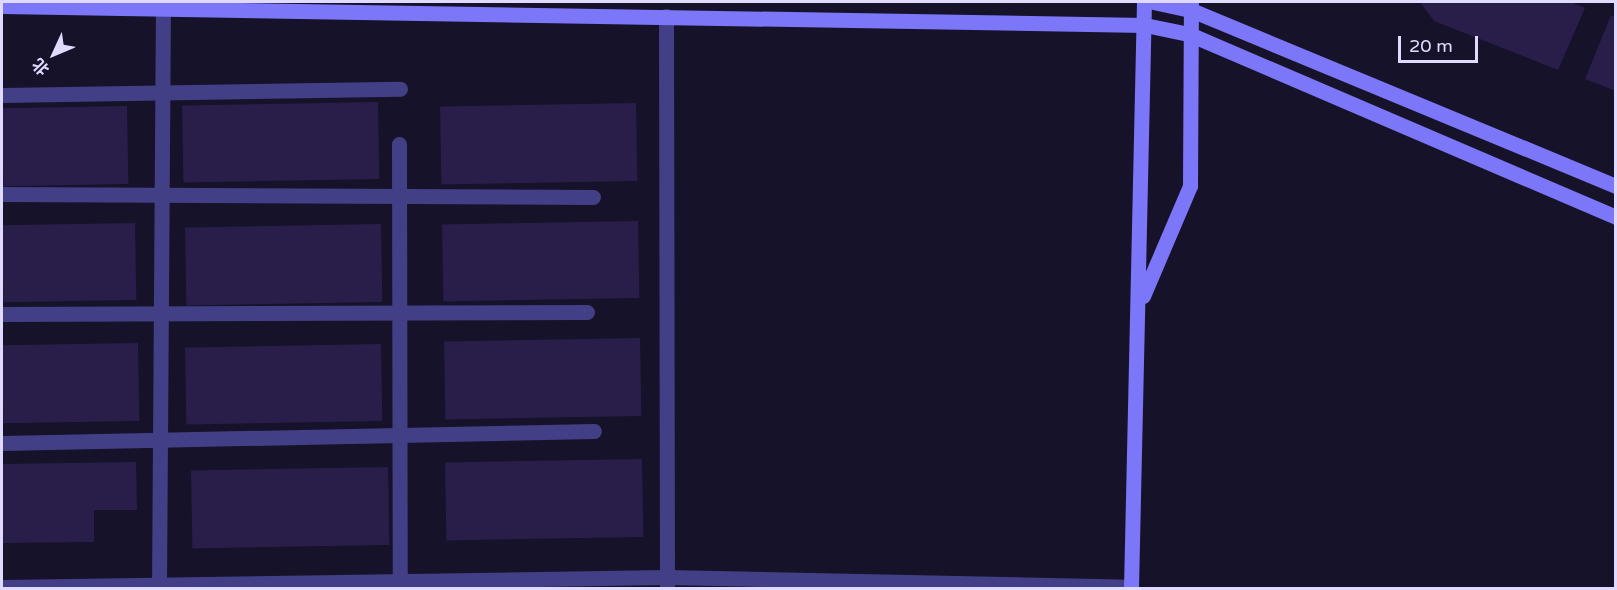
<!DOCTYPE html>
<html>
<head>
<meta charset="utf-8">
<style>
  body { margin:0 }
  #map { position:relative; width:1617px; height:590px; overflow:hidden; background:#161229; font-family:"Varela Round","Noto Sans SC",sans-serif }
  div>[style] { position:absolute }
  .building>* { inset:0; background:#281e49; transform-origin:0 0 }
  .street>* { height:15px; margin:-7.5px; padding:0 7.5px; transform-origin:7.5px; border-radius:7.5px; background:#433f86 }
  .secondary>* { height:15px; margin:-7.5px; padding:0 7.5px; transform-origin:7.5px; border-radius:7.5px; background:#7c76f9 }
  span { translate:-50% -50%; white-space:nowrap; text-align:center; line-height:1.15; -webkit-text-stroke:4.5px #161229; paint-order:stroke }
  .frame { position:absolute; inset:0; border:3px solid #e0dbfe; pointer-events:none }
  .north { position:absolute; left:24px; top:24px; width:60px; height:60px; -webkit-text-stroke:4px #161229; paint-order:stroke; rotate:226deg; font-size:16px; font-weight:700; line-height:24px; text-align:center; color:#e0dbfe }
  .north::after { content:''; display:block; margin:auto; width:21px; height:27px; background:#e0dbfe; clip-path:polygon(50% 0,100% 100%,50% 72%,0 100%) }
  .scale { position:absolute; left:1398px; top:36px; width:80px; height:27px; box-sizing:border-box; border:3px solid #e0dbfe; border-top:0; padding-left:8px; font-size:18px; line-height:21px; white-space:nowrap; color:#e0dbfe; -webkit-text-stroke:4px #161229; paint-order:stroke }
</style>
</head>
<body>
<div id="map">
  <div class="building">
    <i style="clip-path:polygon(1420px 2px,1571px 2px,1585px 8px,1558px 70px,1434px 21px)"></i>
    <i style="clip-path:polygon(1611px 15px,1616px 18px,1616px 91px,1585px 79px)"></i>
    <i style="left:378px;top:102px;width:77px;height:196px;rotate:89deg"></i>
    <i style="left:636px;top:103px;width:78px;height:196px;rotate:89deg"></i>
    <i style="left:127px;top:106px;width:78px;height:125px;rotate:89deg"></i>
    <i style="left:638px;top:221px;width:77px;height:196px;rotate:89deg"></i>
    <i style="left:135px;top:223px;width:77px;height:133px;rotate:89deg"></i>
    <i style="left:381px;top:224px;width:78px;height:196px;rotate:89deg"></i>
    <i style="left:640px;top:338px;width:78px;height:196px;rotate:89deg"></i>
    <i style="left:138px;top:343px;width:78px;height:136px;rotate:89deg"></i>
    <i style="left:381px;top:344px;width:77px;height:196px;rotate:89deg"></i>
    <i style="left:642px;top:459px;width:78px;height:197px;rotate:89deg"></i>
    <i style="clip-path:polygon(136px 462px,137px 510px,94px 510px,94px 542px,2px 543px,2px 464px)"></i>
    <i style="left:388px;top:467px;width:78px;height:197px;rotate:89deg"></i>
  </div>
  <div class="street">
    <i style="left:666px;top:16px;width:572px;rotate:89.9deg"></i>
    <i style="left:2px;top:95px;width:398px;rotate:-0.9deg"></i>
    <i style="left:399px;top:144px;width:444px;rotate:89.9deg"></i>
    <i style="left:2px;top:194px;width:591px;rotate:0.29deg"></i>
    <i style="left:2px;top:314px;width:585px;rotate:-0.2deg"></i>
    <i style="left:2px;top:443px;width:592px;rotate:-1.16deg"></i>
    <i style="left:2px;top:587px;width:665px;rotate:-0.86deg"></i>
    <i style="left:667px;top:577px;width:464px;rotate:1.2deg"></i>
    <i style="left:159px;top:588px;width:582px;rotate:-89.61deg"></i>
  </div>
  <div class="secondary">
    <i style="left:1153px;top:2px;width:39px;rotate:12deg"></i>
    <i style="left:1191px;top:10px;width:460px;rotate:22.5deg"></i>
    <i style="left:2px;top:6px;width:1143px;rotate:0.95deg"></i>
    <i style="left:1145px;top:25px;width:45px;rotate:11.6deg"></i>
    <i style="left:1189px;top:34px;width:465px;rotate:23.2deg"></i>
    <i style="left:1143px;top:296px;width:120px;rotate:-66.9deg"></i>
    <i style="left:1190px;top:186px;width:184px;rotate:-89.7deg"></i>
    <i style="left:1131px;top:588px;width:586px;rotate:-88.73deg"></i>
  </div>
  <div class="frame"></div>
  <div class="north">北</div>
  <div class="scale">20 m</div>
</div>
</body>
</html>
